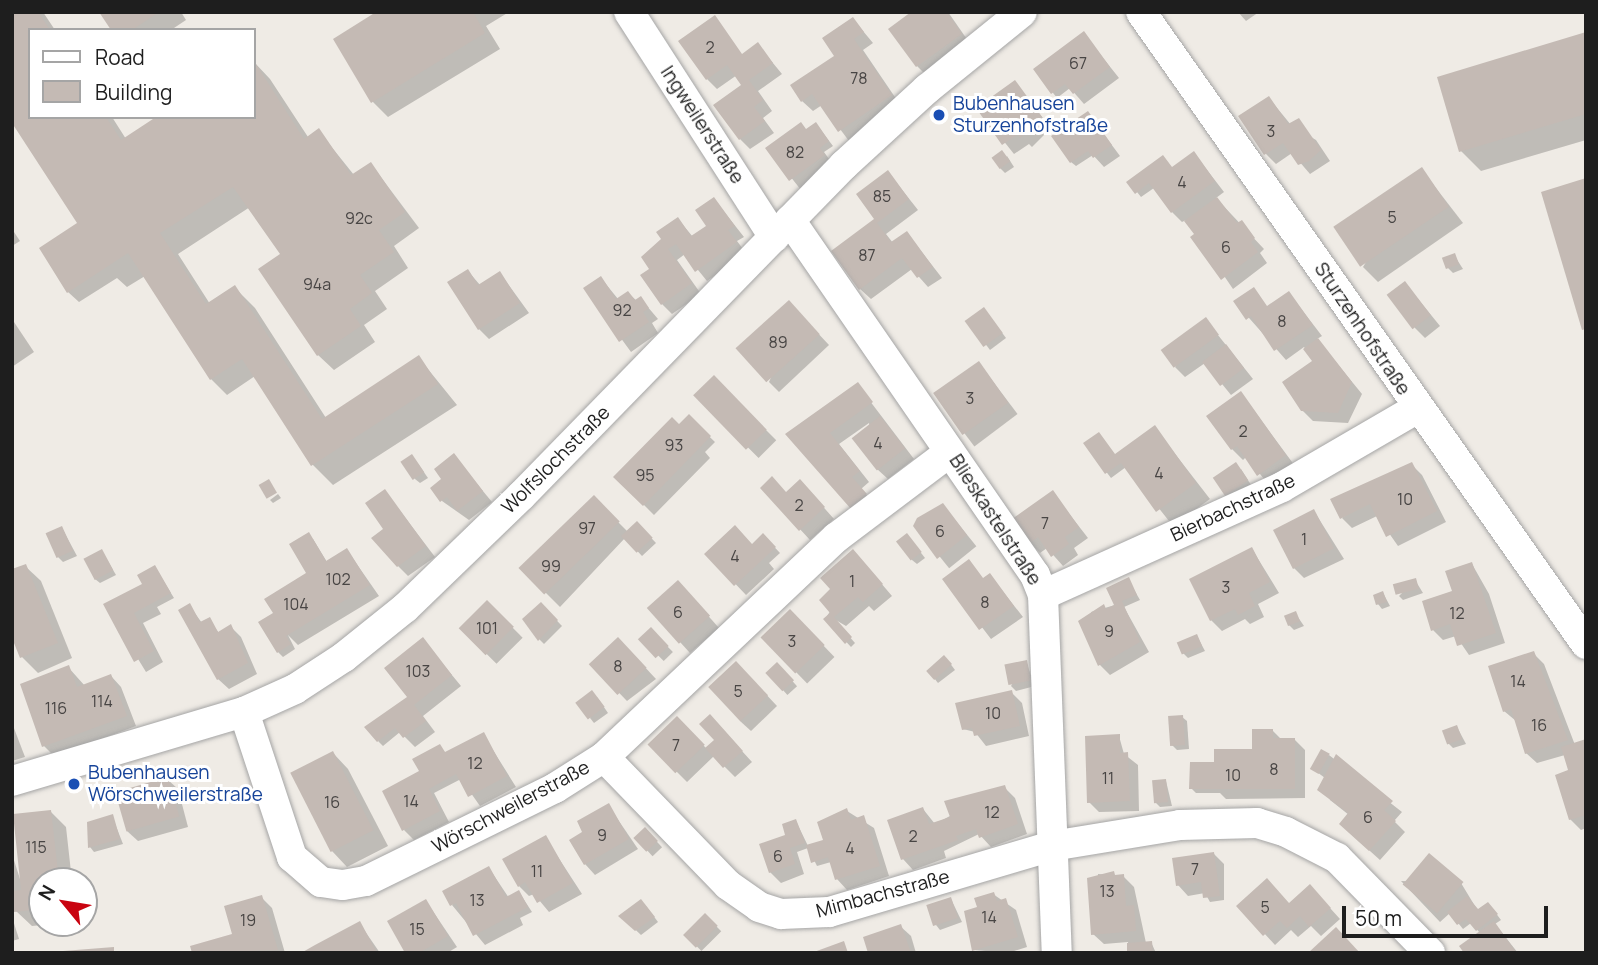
<!DOCTYPE html>
<html>
<head>
<meta charset="utf-8">
<style>
  body { margin:0 }
  #map { position:relative; width:1598px; height:965px; overflow:hidden; background:#efebe5; font-family:Manrope,sans-serif }
  div>[style] { position:absolute }
  .shadow>* { inset:0; background:#0003; transform-origin:0 0 }
  .building>* { inset:0; background:#c4bab4; transform-origin:0 0 }
  .roads { filter:drop-shadow(0 0 2px #a5a5a5) drop-shadow(0 0 2px #a5a5a5) }
  .minor>* { height:30px; margin:-15px; padding:0 15px; transform-origin:15px; border-radius:15px; background:#fff }
  .dots>* { width:19px; height:19px; translate:-50% -50%; box-sizing:border-box; border:4px solid #fff; border-radius:50% }
  span { translate:-50% -50%; white-space:nowrap; text-align:center; line-height:1.15; -webkit-text-stroke:6px #fff; paint-order:stroke }
  .number-label { font-size:16px; color:#484544 }
  .number-label span { -webkit-text-stroke-width:0 }
  .transit-label { font-size:19px; color:#164399 }
  .left { translate:0 -50%; text-align:left }
  .street-label { font-size:19px; color:#1e1e1e }
  .frame { position:absolute; inset:0; border:14px solid #1e1e1e; pointer-events:none }
  .legend { position:absolute; left:28px; top:28px; width:228px; height:91px; box-sizing:border-box; background:#fff; border:2px solid #a5a5a5; margin:0; padding:9px 12px; list-style:none; font-size:21px; color:#1e1e1e }
  .legend li { display:flex; align-items:center; gap:14px; height:35px }
  .legend b { width:35px; border:2px solid #a5a5a5 }
  .north { position:absolute; left:28px; top:867px; width:70px; height:70px; box-sizing:border-box; background:#fff; border:2px solid #a5a5a5; border-radius:50%; rotate:300deg; font-size:19px; font-weight:700; line-height:28px; text-align:center; color:#1e1e1e }
  .north::after { content:''; display:block; margin:auto; width:24px; height:32px; background:#c90310; clip-path:polygon(50% 0,100% 100%,50% 72%,0 100%) }
  .scale { position:absolute; left:1342px; top:906px; width:206px; height:32px; box-sizing:border-box; border:4px solid #1e1e1e; border-top:0; padding-left:9px; font-size:21px; line-height:24px; white-space:nowrap; color:#1e1e1e; -webkit-text-stroke:5px #fff; paint-order:stroke }
</style>
</head>
<body>
<div id="map">
  <div class="shadow">
    <i style="clip-path:polygon(12px 12px,43px 12px,55px 30px,30px 30px,30px 117px,112px 117px,126px 139px,254px 117px,254px 62px,270px 79px,308px 137px,318px 130px,354px 175px,371px 164px,419px 228px,394px 246px,408px 268px,375px 291px,387px 309px,364px 325px,375px 342px,334px 370px,318px 355px,282px 255px,250px 207px,178px 254px,210px 304px,235px 288px,255px 308px,326px 418px,419px 358px,457px 405px,333px 485px,313px 465px,255px 376px,227px 395px,211px 379px,145px 276px,127px 287px,117px 278px,79px 302px,68px 292px,79px 224px,12px 120px)"></i>
    <i style="clip-path:polygon(101px 12px,181px 12px,186px 20px,171px 30px,113px 30px)"></i>
    <i style="clip-path:polygon(377px 12px,509px 12px,486px 26px,500px 49px,388px 117px,373px 102px)"></i>
    <i style="clip-path:polygon(914px 12px,948px 12px,971px 45px,927px 76px,917px 66px)"></i>
    <i style="clip-path:polygon(1238px 12px,1259px 12px,1246px 21px)"></i>
    <i style="clip-path:polygon(715px 17px,746px 62px,758px 45px,782px 74px,758px 91px,772px 111px,763px 118px,774px 133px,750px 149px,740px 139px,744px 85px,737px 75px,717px 89px,707px 79px)"></i>
    <i style="clip-path:polygon(853px 19px,873px 43px,863px 50px,901px 106px,849px 141px,822px 105px,813px 111px,802px 101px,837px 56px)"></i>
    <i style="clip-path:polygon(1084px 34px,1119px 78px,1084px 104px,1070px 88px,1057px 98px,1035px 70px)"></i>
    <i style="clip-path:polygon(1586px 34px,1586px 140px,1481px 171px,1461px 151px)"></i>
    <i style="clip-path:polygon(1015px 83px,1051px 128px,1032px 147px,1029px 144px,1014px 154px,978px 109px)"></i>
    <i style="clip-path:polygon(1269px 98px,1291px 125px,1316px 140px,1330px 161px,1310px 174px,1292px 153px,1276px 164px,1266px 154px)"></i>
    <i style="clip-path:polygon(1088px 113px,1120px 156px,1104px 167px,1093px 155px,1076px 166px,1071px 162px)"></i>
    <i style="clip-path:polygon(820px 129px,833px 146px,824px 152px,834px 166px,801px 190px,768px 148px)"></i>
    <i style="clip-path:polygon(1194px 153px,1224px 192px,1216px 198px,1264px 249px,1260px 253px,1267px 263px,1233px 289px,1186px 220px,1182px 222px,1172px 212px,1154px 188px,1141px 197px,1129px 182px,1173px 169px)"></i>
    <i style="clip-path:polygon(1007px 156px,1014px 167px,1005px 173px,1000px 168px)"></i>
    <i style="clip-path:polygon(1422px 170px,1463px 223px,1378px 282px,1363px 267px)"></i>
    <i style="clip-path:polygon(888px 172px,918px 210px,886px 234px,893px 243px,907px 233px,942px 278px,928px 287px,912px 269px,871px 299px,860px 289px)"></i>
    <i style="clip-path:polygon(714px 199px,744px 237px,737px 241px,746px 253px,707px 281px,685px 254px,677px 260px,701px 294px,672px 314px,662px 304px,652px 270px,663px 239px,678px 219px,693px 237px,709px 226px)"></i>
    <i style="clip-path:polygon(12px 229px,20px 241px,12px 246px)"></i>
    <i style="clip-path:polygon(1454px 255px,1463px 269px,1453px 273px,1448px 268px)"></i>
    <i style="clip-path:polygon(468px 271px,480px 285px,500px 273px,529px 313px,489px 339px,479px 329px)"></i>
    <i style="clip-path:polygon(601px 278px,618px 299px,628px 293px,637px 301px,641px 299px,658px 319px,652px 323px,658px 333px,631px 352px,585px 289px)"></i>
    <i style="clip-path:polygon(1405px 283px,1440px 326px,1425px 338px,1415px 328px)"></i>
    <i style="clip-path:polygon(1289px 293px,1322px 336px,1317px 339px,1362px 394px,1348px 423px,1313px 421px,1302px 410px,1314px 362px,1304px 347px,1286px 360px,1235px 302px,1268px 307px)"></i>
    <i style="clip-path:polygon(799px 313px,829px 345px,779px 392px,769px 382px)"></i>
    <i style="clip-path:polygon(988px 314px,1006px 338px,990px 350px,968px 321px)"></i>
    <i style="clip-path:polygon(12px 319px,34px 352px,12px 367px)"></i>
    <i style="clip-path:polygon(1206px 320px,1253px 379px,1231px 395px,1205px 363px,1185px 377px,1175px 367px)"></i>
    <i style="left:979px;top:363px;width:64px;height:54px;rotate:53deg"></i>
    <i style="left:714px;top:378px;width:88px;height:25px;rotate:45deg"></i>
    <i style="clip-path:polygon(857px 384px,914px 459px,888px 479px,877px 469px,869px 423px,839px 444px,869px 482px,861px 489px,871px 500px,857px 513px,788px 434px)"></i>
    <i style="clip-path:polygon(1241px 393px,1295px 466px,1269px 485px,1246px 457px,1243px 460px,1232px 449px,1209px 416px)"></i>
    <i style="clip-path:polygon(689px 417px,715px 442px,705px 452px,710px 458px,654px 515px,616px 477px)"></i>
    <i style="clip-path:polygon(1155px 428px,1210px 499px,1173px 526px,1126px 467px,1111px 478px,1085px 444px,1115px 456px)"></i>
    <i style="clip-path:polygon(454px 456px,492px 502px,469px 520px,442px 501px,444px 479px)"></i>
    <i style="clip-path:polygon(416px 461px,428px 478px,420px 483px,415px 479px)"></i>
    <i style="clip-path:polygon(1412px 465px,1422px 475px,1446px 522px,1398px 546px,1377px 516px,1352px 528px,1342px 518px)"></i>
    <i style="clip-path:polygon(1241px 469px,1251px 485px,1229px 499px,1225px 494px)"></i>
    <i style="clip-path:polygon(762px 488px,786px 494px,810px 492px,834px 519px,810px 540px)"></i>
    <i style="clip-path:polygon(385px 491px,435px 557px,408px 576px,398px 566px,386px 529px)"></i>
    <i style="clip-path:polygon(1053px 493px,1088px 538px,1074px 548px,1078px 555px,1063px 566px,1047px 548px,1040px 553px,1030px 543px)"></i>
    <i style="clip-path:polygon(278px 494px,281px 498px,273px 503px,270px 500px)"></i>
    <i style="clip-path:polygon(594px 498px,628px 532px,637px 523px,656px 543px,642px 556px,625px 538px,560px 607px,522px 569px)"></i>
    <i style="left:943px;top:505px;width:53px;height:35px;rotate:51deg"></i>
    <i style="clip-path:polygon(1314px 511px,1344px 559px,1304px 578px,1294px 568px)"></i>
    <i style="clip-path:polygon(62px 528px,77px 556px,63px 562px,58px 557px)"></i>
    <i style="clip-path:polygon(763px 535px,780px 553px,769px 563px,774px 569px,746px 595px,707px 554px,752px 546px)"></i>
    <i style="clip-path:polygon(313px 539px,327px 562px,347px 550px,379px 596px,298px 645px,288px 635px,295px 649px,283px 657px,278px 652px,275px 614px,309px 573px)"></i>
    <i style="clip-path:polygon(911px 540px,925px 558px,917px 564px,912px 560px)"></i>
    <i style="clip-path:polygon(1252px 549px,1279px 593px,1258px 604px,1264px 617px,1250px 624px,1245px 619px,1222px 631px,1211px 620px,1191px 580px)"></i>
    <i style="clip-path:polygon(102px 551px,116px 575px,100px 583px,95px 579px)"></i>
    <i style="clip-path:polygon(863px 562px,892px 596px,874px 611px,869px 606px,846px 626px,834px 619px,855px 643px,851px 647px,825px 619px)"></i>
    <i style="clip-path:polygon(1472px 564px,1489px 594px,1505px 643px,1469px 655px,1456px 636px,1443px 640px,1433px 630px)"></i>
    <i style="clip-path:polygon(25px 566px,41px 581px,72px 658px,38px 673px,22px 657px,12px 633px)"></i>
    <i style="clip-path:polygon(155px 567px,174px 598px,157px 607px,161px 614px,143px 623px,163px 662px,146px 672px,105px 605px,144px 584px)"></i>
    <i style="clip-path:polygon(990px 575px,1023px 617px,991px 639px,945px 579px,984px 580px)"></i>
    <i style="clip-path:polygon(1128px 579px,1140px 600px,1124px 607px,1149px 652px,1110px 675px,1100px 665px,1091px 612px,1115px 605px)"></i>
    <i style="clip-path:polygon(1415px 580px,1423px 593px,1403px 600px,1399px 596px)"></i>
    <i style="clip-path:polygon(688px 593px,719px 628px,690px 653px,649px 608px)"></i>
    <i style="clip-path:polygon(1383px 593px,1390px 606px,1382px 609px,1378px 604px)"></i>
    <i style="left:488px;top:603px;width:49px;height:37px;rotate:45deg"></i>
    <i style="clip-path:polygon(541px 604px,562px 626px,544px 644px,539px 639px)"></i>
    <i style="clip-path:polygon(189px 605px,202px 623px,209px 620px,219px 633px,230px 626px,241px 637px,257px 674px,229px 689px,218px 679px)"></i>
    <i style="left:790px;top:611px;width:64px;height:38px;rotate:46deg"></i>
    <i style="clip-path:polygon(1295px 613px,1304px 626px,1294px 630px,1289px 625px)"></i>
    <i style="left:651px;top:630px;width:31px;height:13px;rotate:45deg"></i>
    <i style="clip-path:polygon(1197px 636px,1205px 651px,1188px 658px,1183px 653px)"></i>
    <i style="clip-path:polygon(423px 640px,461px 686px,423px 716px,435px 732px,415px 747px,400px 732px,383px 746px,378px 741px,410px 697px)"></i>
    <i style="clip-path:polygon(628px 649px,656px 679px,627px 701px,591px 664px)"></i>
    <i style="clip-path:polygon(1533px 653px,1544px 664px,1575px 745px,1586px 741px,1586px 828px,1581px 830px,1570px 819px,1572px 771px,1565px 755px,1537px 763px,1526px 753px,1516px 721px,1504px 711px)"></i>
    <i style="clip-path:polygon(949px 662px,955px 670px,938px 683px,934px 678px)"></i>
    <i style="clip-path:polygon(1026px 662px,1035px 686px,1016px 691px,1011px 686px)"></i>
    <i style="left:777px;top:664px;width:30px;height:13px;rotate:48deg"></i>
    <i style="clip-path:polygon(68px 667px,85px 686px,111px 676px,121px 687px,136px 726px,104px 738px,106px 744px,60px 762px,44px 746px)"></i>
    <i style="clip-path:polygon(746px 673px,777px 706px,751px 731px,740px 721px)"></i>
    <i style="clip-path:polygon(1011px 692px,1022px 703px,1029px 736px,986px 746px,975px 732px,963px 729px)"></i>
    <i style="clip-path:polygon(597px 697px,608px 713px,594px 723px,590px 718px)"></i>
    <i style="clip-path:polygon(1182px 717px,1187px 721px,1189px 749px,1177px 750px,1172px 745px)"></i>
    <i style="clip-path:polygon(677px 719px,707px 749px,716px 740px,720px 727px,752px 762px,735px 777px,714px 756px,687px 782px,650px 745px)"></i>
    <i style="clip-path:polygon(12px 723px,25px 757px,12px 761px)"></i>
    <i style="clip-path:polygon(1457px 727px,1466px 744px,1453px 748px,1448px 743px)"></i>
    <i style="clip-path:polygon(1273px 731px,1282px 740px,1295px 740px,1305px 750px,1305px 798px,1226px 799px,1220px 793px,1196px 793px,1191px 788px,1216px 764px,1254px 751px)"></i>
    <i style="clip-path:polygon(483px 734px,516px 787px,480px 806px,461px 779px,434px 793px,449px 822px,414px 840px,404px 830px,440px 746px,446px 754px)"></i>
    <i style="clip-path:polygon(1119px 736px,1124px 754px,1138px 765px,1139px 811px,1099px 812px,1089px 802px)"></i>
    <i style="clip-path:polygon(333px 753px,348px 769px,388px 846px,347px 867px,332px 851px)"></i>
    <i style="clip-path:polygon(1329px 755px,1402px 812px,1394px 821px,1405px 832px,1380px 860px,1351px 834px,1349px 815px,1330px 800px,1325px 778px,1313px 769px)"></i>
    <i style="clip-path:polygon(167px 779px,178px 789px,188px 827px,138px 841px,127px 831px)"></i>
    <i style="clip-path:polygon(1166px 781px,1172px 806px,1160px 807px,1155px 802px)"></i>
    <i style="clip-path:polygon(1004px 787px,1015px 798px,1027px 834px,991px 847px,979px 834px,944px 851px,946px 858px,913px 870px,903px 859px,923px 809px,935px 824px)"></i>
    <i style="clip-path:polygon(608px 805px,638px 849px,595px 875px,585px 864px,585px 832px)"></i>
    <i style="clip-path:polygon(847px 811px,874px 828px,889px 876px,847px 890px,837px 879px,831px 862px,817px 866px,808px 848px,797px 852px,804px 874px,781px 883px,770px 872px,796px 821px,808px 846px,825px 841px)"></i>
    <i style="clip-path:polygon(51px 812px,66px 827px,72px 881px,42px 881px,42px 923px,63px 923px,32px 926px,16px 911px,12px 897px,12px 854px,20px 879px)"></i>
    <i style="clip-path:polygon(112px 816px,123px 844px,94px 852px,90px 847px)"></i>
    <i style="left:645px;top:829px;width:25px;height:13px;rotate:47deg"></i>
    <i style="clip-path:polygon(545px 837px,582px 894px,549px 912px,534px 894px,529px 896px,519px 886px)"></i>
    <i style="clip-path:polygon(1214px 854px,1224px 864px,1224px 900px,1210px 902px,1205px 893px,1188px 896px,1178px 885px)"></i>
    <i style="clip-path:polygon(489px 868px,509px 898px,519px 892px,532px 912px,520px 918px,523px 925px,485px 945px,452px 905px)"></i>
    <i style="clip-path:polygon(1098px 874px,1123px 876px,1134px 887px,1146px 943px,1151px 942px,1156px 953px,1129px 953px,1128px 942px,1104px 944px,1093px 934px)"></i>
    <i style="clip-path:polygon(1401px 881px,1461px 883px,1478px 911px,1492px 908px,1501px 920px,1495px 924px,1518px 953px,1466px 953px,1480px 933px,1471px 923px,1463px 929px,1450px 913px,1440px 922px)"></i>
    <i style="clip-path:polygon(993px 894px,1016px 910px,1027px 947px,1008px 953px,974px 950px,979px 908px)"></i>
    <i style="clip-path:polygon(261px 897px,272px 908px,285px 953px,193px 953px,234px 935px)"></i>
    <i style="clip-path:polygon(1320px 897px,1340px 919px,1321px 936px,1311px 926px,1298px 937px,1291px 930px,1275px 945px,1239px 906px,1289px 904px)"></i>
    <i style="clip-path:polygon(951px 899px,962px 922px,940px 930px,936px 925px)"></i>
    <i style="clip-path:polygon(426px 901px,457px 947px,447px 953px,407px 953px)"></i>
    <i style="clip-path:polygon(646px 906px,658px 922px,641px 935px,621px 916px)"></i>
    <i style="left:705px;top:915px;width:23px;height:28px;rotate:45deg"></i>
    <i style="clip-path:polygon(12px 917px,19px 939px,12px 941px)"></i>
    <i style="clip-path:polygon(360px 924px,380px 953px,304px 953px)"></i>
    <i style="clip-path:polygon(900px 926px,911px 936px,916px 953px,870px 953px)"></i>
  </div>
  <div class="building">
    <i style="clip-path:polygon(12px 12px,38px 12px,50px 30px,30px 30px,30px 117px,106px 117px,121px 140px,156px 117px,254px 117px,254px 61px,304px 139px,319px 128px,351px 175px,371px 162px,405px 212px,379px 230px,394px 252px,360px 275px,372px 293px,350px 309px,361px 326px,317px 356px,258px 269px,280px 254px,233px 187px,160px 233px,206px 304px,235px 285px,322px 419px,419px 355px,438px 384px,311px 466px,242px 359px,210px 380px,128px 253px,67px 293px,39px 248px,77px 223px,12px 123px)"></i>
    <i style="clip-path:polygon(99px 12px,159px 12px,132px 30px,111px 30px)"></i>
    <i style="clip-path:polygon(376px 12px,473px 12px,485px 33px,371px 103px,333px 39px)"></i>
    <i style="clip-path:polygon(911px 12px,947px 12px,962px 34px,916px 67px,888px 29px)"></i>
    <i style="clip-path:polygon(715px 15px,742px 54px,758px 42px,773px 63px,749px 80px,763px 100px,754px 107px,765px 121px,739px 140px,713px 105px,741px 85px,727px 65px,706px 80px,678px 41px)"></i>
    <i style="clip-path:polygon(853px 17px,864px 32px,854px 39px,892px 95px,838px 132px,812px 94px,801px 102px,790px 85px,834px 56px,822px 38px)"></i>
    <i style="clip-path:polygon(1084px 31px,1110px 67px,1073px 94px,1065px 84px,1051px 94px,1033px 69px)"></i>
    <i style="clip-path:polygon(1586px 32px,1586px 114px,1459px 152px,1437px 77px)"></i>
    <i style="clip-path:polygon(1015px 80px,1042px 117px,1020px 138px,1018px 134px,1002px 145px,976px 108px)"></i>
    <i style="clip-path:polygon(1269px 96px,1288px 124px,1299px 118px,1321px 150px,1309px 161px,1298px 165px,1283px 143px,1264px 155px,1238px 116px)"></i>
    <i style="clip-path:polygon(1088px 111px,1112px 145px,1093px 158px,1088px 151px,1070px 163px,1051px 136px)"></i>
    <i style="clip-path:polygon(801px 122px,806px 129px,816px 122px,829px 141px,820px 148px,825px 155px,789px 181px,765px 148px)"></i>
    <i style="left:1002px;top:150px;width:14px;height:13px;rotate:54deg"></i>
    <i style="clip-path:polygon(1194px 151px,1215px 181px,1171px 213px,1149px 183px,1135px 194px,1126px 182px,1163px 155px,1172px 167px)"></i>
    <i style="left:1422px;top:167px;width:48px;height:107px;rotate:56deg"></i>
    <i style="clip-path:polygon(888px 170px,909px 199px,877px 223px,891px 242px,907px 231px,933px 267px,917px 278px,902px 258px,859px 290px,831px 251px,874px 219px,856px 194px)"></i>
    <i style="clip-path:polygon(1586px 178px,1586px 329px,1582px 330px,1541px 192px)"></i>
    <i style="clip-path:polygon(714px 197px,735px 226px,728px 230px,737px 242px,695px 272px,676px 244px,668px 249px,692px 283px,661px 305px,640px 275px,649px 269px,641px 257px,661px 239px,656px 232px,678px 217px,691px 236px,706px 226px,695px 210px)"></i>
    <i style="clip-path:polygon(1217px 197px,1237px 223px,1242px 220px,1255px 238px,1251px 242px,1258px 252px,1221px 280px,1190px 237px,1194px 234px,1184px 221px)"></i>
    <i style="left:1455px;top:253px;width:12px;height:14px;rotate:70deg"></i>
    <i style="clip-path:polygon(468px 269px,478px 285px,500px 271px,520px 303px,478px 330px,447px 282px)"></i>
    <i style="clip-path:polygon(601px 276px,616px 299px,628px 291px,635px 300px,641px 296px,649px 308px,643px 312px,649px 322px,619px 342px,583px 288px)"></i>
    <i style="left:1405px;top:281px;width:43px;height:23px;rotate:53deg"></i>
    <i style="clip-path:polygon(1254px 287px,1267px 306px,1289px 291px,1313px 325px,1274px 351px,1251px 316px,1246px 320px,1233px 301px)"></i>
    <i style="left:789px;top:300px;width:46px;height:72px;rotate:48deg"></i>
    <i style="left:984px;top:307px;width:32px;height:24px;rotate:54deg"></i>
    <i style="left:1206px;top:317px;width:22px;height:56px;rotate:54deg"></i>
    <i style="clip-path:polygon(1318px 338px,1352px 382px,1338px 413px,1301px 411px,1282px 382px,1312px 361px,1303px 349px)"></i>
    <i style="left:1226px;top:344px;width:30px;height:30px;rotate:53deg"></i>
    <i style="left:979px;top:361px;width:51px;height:56px;rotate:55deg"></i>
    <i style="left:714px;top:375px;width:76px;height:29px;rotate:46deg"></i>
    <i style="clip-path:polygon(858px 382px,873px 402px,830px 433px,860px 471px,852px 477px,867px 494px,851px 509px,785px 434px)"></i>
    <i style="clip-path:polygon(1241px 391px,1286px 455px,1257px 476px,1237px 446px,1231px 450px,1206px 416px)"></i>
    <i style="clip-path:polygon(689px 414px,711px 436px,643px 506px,613px 477px,672px 417px,679px 424px)"></i>
    <i style="left:880px;top:416px;width:41px;height:36px;rotate:52deg"></i>
    <i style="clip-path:polygon(1155px 425px,1196px 483px,1156px 512px,1121px 463px,1105px 474px,1083px 443px,1099px 432px,1115px 454px)"></i>
    <i style="clip-path:polygon(454px 453px,483px 491px,457px 511px,447px 497px,440px 502px,430px 488px,441px 479px,434px 469px)"></i>
    <i style="left:412px;top:454px;width:22px;height:14px;rotate:56deg"></i>
    <i style="left:1236px;top:462px;width:22px;height:28px;rotate:56deg"></i>
    <i style="clip-path:polygon(1412px 462px,1437px 511px,1386px 537px,1370px 504px,1340px 519px,1330px 499px)"></i>
    <i style="clip-path:polygon(772px 476px,786px 492px,800px 479px,825px 507px,799px 531px,760px 488px)"></i>
    <i style="left:269px;top:479px;width:16px;height:12px;rotate:60deg"></i>
    <i style="clip-path:polygon(385px 489px,426px 546px,397px 567px,371px 538px,383px 529px,365px 503px)"></i>
    <i style="clip-path:polygon(1053px 490px,1079px 527px,1065px 537px,1069px 544px,1051px 557px,1038px 537px,1029px 544px,1012px 519px)"></i>
    <i style="left:594px;top:495px;width:37px;height:105px;rotate:46deg"></i>
    <i style="clip-path:polygon(943px 503px,967px 535px,937px 559px,913px 526px,917px 518px)"></i>
    <i style="left:1314px;top:509px;width:44px;height:46px;rotate:63deg"></i>
    <i style="left:637px;top:521px;width:23px;height:22px;rotate:47deg"></i>
    <i style="clip-path:polygon(735px 525px,752px 544px,763px 533px,776px 547px,734px 586px,704px 554px)"></i>
    <i style="left:62px;top:526px;width:27px;height:18px;rotate:66deg"></i>
    <i style="clip-path:polygon(309px 532px,326px 561px,347px 548px,370px 585px,286px 636px,291px 644px,277px 653px,258px 622px,273px 613px,264px 599px,306px 573px,289px 544px)"></i>
    <i style="left:907px;top:533px;width:24px;height:14px;rotate:52deg"></i>
    <i style="clip-path:polygon(1252px 547px,1270px 582px,1249px 593px,1255px 606px,1238px 615px,1235px 609px,1210px 621px,1189px 579px)"></i>
    <i style="left:102px;top:549px;width:24px;height:21px;rotate:62deg"></i>
    <i style="clip-path:polygon(853px 549px,883px 584px,863px 602px,858px 597px,834px 617px,852px 637px,845px 644px,823px 619px,830px 613px,819px 600px,830px 589px,820px 578px)"></i>
    <i style="clip-path:polygon(969px 559px,983px 578px,990px 573px,1014px 606px,979px 630px,942px 579px)"></i>
    <i style="clip-path:polygon(1472px 562px,1496px 633px,1457px 646px,1450px 624px,1431px 631px,1422px 601px,1452px 591px,1445px 571px)"></i>
    <i style="clip-path:polygon(26px 564px,58px 643px,20px 658px,12px 638px,12px 569px)"></i>
    <i style="clip-path:polygon(155px 565px,171px 593px,134px 613px,154px 651px,134px 662px,103px 604px,142px 584px,137px 575px)"></i>
    <i style="clip-path:polygon(1129px 577px,1137px 595px,1122px 601px,1140px 642px,1098px 666px,1078px 621px,1104px 604px,1106px 609px,1114px 605px,1106px 588px)"></i>
    <i style="left:1416px;top:578px;width:11px;height:24px;rotate:75deg"></i>
    <i style="left:678px;top:580px;width:48px;height:42px;rotate:48deg"></i>
    <i style="clip-path:polygon(1383px 591px,1387px 602px,1376px 605px,1373px 595px)"></i>
    <i style="left:487px;top:600px;width:38px;height:40px;rotate:45deg"></i>
    <i style="clip-path:polygon(541px 602px,558px 620px,538px 641px,522px 619px)"></i>
    <i style="clip-path:polygon(190px 603px,200px 622px,210px 617px,218px 632px,231px 624px,248px 663px,217px 680px,178px 610px)"></i>
    <i style="left:790px;top:609px;width:50px;height:41px;rotate:46deg"></i>
    <i style="left:1296px;top:611px;width:11px;height:13px;rotate:68deg"></i>
    <i style="left:651px;top:627px;width:26px;height:18px;rotate:47deg"></i>
    <i style="left:1197px;top:634px;width:13px;height:22px;rotate:67deg"></i>
    <i style="clip-path:polygon(423px 637px,452px 675px,414px 705px,426px 721px,403px 738px,395px 728px,377px 742px,364px 727px,407px 697px,384px 668px)"></i>
    <i style="left:618px;top:637px;width:42px;height:40px;rotate:47deg"></i>
    <i style="clip-path:polygon(1534px 651px,1568px 740px,1525px 754px,1511px 709px,1503px 712px,1488px 666px)"></i>
    <i style="left:944px;top:655px;width:12px;height:24px;rotate:48deg"></i>
    <i style="left:1027px;top:660px;width:21px;height:23px;rotate:79deg"></i>
    <i style="left:736px;top:661px;width:47px;height:38px;rotate:47deg"></i>
    <i style="left:777px;top:662px;width:25px;height:16px;rotate:47deg"></i>
    <i style="clip-path:polygon(69px 665px,77px 687px,111px 674px,127px 716px,42px 747px,20px 684px)"></i>
    <i style="left:592px;top:690px;width:21px;height:21px;rotate:53deg"></i>
    <i style="clip-path:polygon(1012px 690px,1020px 726px,974px 736px,972px 728px,962px 730px,955px 703px)"></i>
    <i style="clip-path:polygon(710px 714px,743px 751px,723px 768px,705px 748px,714px 740px,699px 724px)"></i>
    <i style="left:1183px;top:715px;width:30px;height:15px;rotate:86deg"></i>
    <i style="left:677px;top:716px;width:40px;height:41px;rotate:46deg"></i>
    <i style="left:1457px;top:725px;width:15px;height:16px;rotate:70deg"></i>
    <i style="clip-path:polygon(1252px 729px,1273px 729px,1273px 738px,1295px 738px,1295px 789px,1189px 789px,1190px 762px,1214px 762px,1214px 749px,1252px 749px)"></i>
    <i style="clip-path:polygon(484px 732px,507px 776px,468px 797px,456px 774px,443px 781px,429px 789px,440px 811px,402px 831px,382px 791px,419px 771px,412px 759px,440px 744px,445px 752px)"></i>
    <i style="clip-path:polygon(1120px 734px,1120px 753px,1128px 752px,1130px 801px,1087px 803px,1085px 736px)"></i>
    <i style="clip-path:polygon(1586px 739px,1586px 815px,1569px 820px,1555px 775px,1568px 770px,1561px 747px)"></i>
    <i style="left:1321px;top:749px;width:10px;height:23px;rotate:29deg"></i>
    <i style="left:333px;top:751px;width:89px;height:48px;rotate:63deg"></i>
    <i style="clip-path:polygon(1336px 754px,1393px 801px,1384px 810px,1396px 821px,1369px 851px,1339px 824px,1348px 813px,1317px 790px)"></i>
    <i style="left:168px;top:777px;width:41px;height:55px;rotate:74deg"></i>
    <i style="left:1166px;top:779px;width:23px;height:14px;rotate:85deg"></i>
    <i style="clip-path:polygon(1005px 785px,1018px 824px,979px 838px,976px 829px,956px 836px,958px 840px,901px 860px,887px 820px,923px 807px,929px 824px,950px 817px,944px 801px)"></i>
    <i style="clip-path:polygon(609px 803px,629px 839px,584px 865px,569px 840px,582px 832px,577px 821px)"></i>
    <i style="clip-path:polygon(847px 808px,851px 820px,864px 815px,880px 866px,835px 880px,828px 857px,811px 863px,806px 845px,823px 840px,817px 822px)"></i>
    <i style="clip-path:polygon(51px 810px,59px 881px,42px 881px,42px 909px,14px 912px,12px 891px,21px 890px,13px 814px)"></i>
    <i style="clip-path:polygon(113px 814px,120px 839px,88px 848px,87px 822px)"></i>
    <i style="clip-path:polygon(796px 819px,805px 843px,790px 848px,795px 864px,769px 873px,759px 844px,785px 835px,782px 824px)"></i>
    <i style="left:645px;top:827px;width:19px;height:16px;rotate:47deg"></i>
    <i style="clip-path:polygon(546px 835px,573px 883px,537px 903px,525px 882px,518px 887px,502px 859px)"></i>
    <i style="clip-path:polygon(1214px 852px,1220px 896px,1203px 898px,1201px 882px,1176px 886px,1172px 858px)"></i>
    <i style="left:1429px;top:853px;width:45px;height:41px;rotate:40deg"></i>
    <i style="clip-path:polygon(489px 866px,506px 897px,519px 890px,528px 907px,473px 936px,456px 903px,450px 906px,442px 891px)"></i>
    <i style="clip-path:polygon(1114px 871px,1115px 875px,1124px 874px,1126px 906px,1134px 905px,1136px 931px,1091px 935px,1087px 878px)"></i>
    <i style="clip-path:polygon(1267px 878px,1289px 903px,1310px 884px,1331px 908px,1309px 927px,1300px 916px,1287px 928px,1280px 921px,1263px 936px,1236px 906px)"></i>
    <i style="clip-path:polygon(994px 892px,997px 901px,1006px 898px,1018px 937px,972px 951px,964px 911px,977px 907px,974px 898px)"></i>
    <i style="clip-path:polygon(262px 895px,278px 950px,192px 953px,190px 946px,232px 934px,224px 906px)"></i>
    <i style="clip-path:polygon(1467px 896px,1478px 909px,1488px 902px,1498px 914px,1476px 931px,1466px 919px,1457px 925px,1447px 912px)"></i>
    <i style="left:951px;top:897px;width:22px;height:26px;rotate:72deg"></i>
    <i style="clip-path:polygon(426px 899px,448px 936px,419px 953px,405px 953px,387px 921px)"></i>
    <i style="clip-path:polygon(641px 899px,655px 917px,635px 931px,618px 916px)"></i>
    <i style="left:705px;top:913px;width:18px;height:31px;rotate:45deg"></i>
    <i style="clip-path:polygon(360px 921px,377px 953px,301px 953px,315px 945px)"></i>
    <i style="clip-path:polygon(1494px 921px,1516px 952px,1464px 953px,1459px 946px)"></i>
    <i style="clip-path:polygon(901px 924px,911px 953px,868px 953px,863px 937px)"></i>
    <i style="clip-path:polygon(1336px 927px,1360px 953px,1308px 953px)"></i>
    <i style="clip-path:polygon(844px 941px,848px 953px,814px 953px,814px 952px)"></i>
    <i style="clip-path:polygon(1152px 941px,1153px 953px,1127px 953px,1127px 943px)"></i>
    <i style="clip-path:polygon(114px 947px,114px 953px,63px 953px,63px 951px)"></i>
  </div>
  <div class="roads">
    <div class="minor">
      <i style="left:629px;top:12px;width:268px;rotate:57.2deg"></i>
      <i style="left:1141px;top:12px;width:773px;rotate:54.85deg"></i>
      <i style="left:790px;top:220px;width:431px;rotate:55.4deg"></i>
      <i style="left:1035px;top:575px;width:22px;rotate:68deg"></i>
      <i style="left:1043px;top:595px;width:358px;rotate:87.8deg"></i>
      <i style="left:1043px;top:595px;width:262px;rotate:-24.3deg"></i>
      <i style="left:1282px;top:487px;width:155px;rotate:-30.2deg"></i>
      <i style="left:244px;top:712px;width:153px;rotate:71.7deg"></i>
      <i style="left:292px;top:857px;width:38px;rotate:41deg"></i>
      <i style="left:321px;top:882px;width:22px;rotate:8deg"></i>
      <i style="left:343px;top:885px;width:23px;rotate:-10deg"></i>
      <i style="left:366px;top:881px;width:211px;rotate:-26.2deg"></i>
      <i style="left:555px;top:788px;width:58px;rotate:-32.3deg"></i>
      <i style="left:604px;top:757px;width:320px;rotate:-43.4deg"></i>
      <i style="left:837px;top:537px;width:141px;rotate:-37deg"></i>
      <i style="left:604px;top:757px;width:178px;rotate:45.9deg"></i>
      <i style="left:728px;top:885px;width:38px;rotate:35deg"></i>
      <i style="left:759px;top:907px;width:23px;rotate:18deg"></i>
      <i style="left:781px;top:914px;width:48px;rotate:-2.4deg"></i>
      <i style="left:829px;top:912px;width:233px;rotate:-16.5deg"></i>
      <i style="left:1052px;top:846px;width:130px;rotate:-9.3deg"></i>
      <i style="left:1180px;top:825px;width:77px;rotate:-1.5deg"></i>
      <i style="left:1257px;top:823px;width:30px;rotate:17deg"></i>
      <i style="left:1286px;top:832px;width:57px;rotate:27deg"></i>
      <i style="left:1337px;top:858px;width:133px;rotate:45.6deg"></i>
      <i style="left:12px;top:781px;width:242px;rotate:-16.6deg"></i>
      <i style="left:244px;top:712px;width:56px;rotate:-24.3deg"></i>
      <i style="left:295px;top:689px;width:59px;rotate:-33.1deg"></i>
      <i style="left:344px;top:657px;width:78px;rotate:-38.8deg"></i>
      <i style="left:405px;top:608px;width:161px;rotate:-44deg"></i>
      <i style="left:521px;top:496px;width:462px;rotate:-45.7deg"></i>
      <i style="left:844px;top:165px;width:113px;rotate:-42.5deg"></i>
      <i style="left:927px;top:89px;width:122px;rotate:-39deg"></i>
    </div>
  </div>
  <div class="dots">
    <i style="left:939px;top:115px;background:#1a4fb4"></i>
    <i style="left:74px;top:784px;background:#1a4fb4"></i>
  </div>
  <div class="number-label">
    <span style="left:710px;top:47px">2</span>
    <span style="left:1078px;top:63px">67</span>
    <span style="left:859px;top:78px">78</span>
    <span style="left:1271px;top:131px">3</span>
    <span style="left:795px;top:152px">82</span>
    <span style="left:1182px;top:182px">4</span>
    <span style="left:882px;top:196px">85</span>
    <span style="left:1392px;top:217px">5</span>
    <span style="left:359px;top:218px">92c</span>
    <span style="left:1226px;top:247px">6</span>
    <span style="left:867px;top:255px">87</span>
    <span style="left:317px;top:284px">94a</span>
    <span style="left:622px;top:310px">92</span>
    <span style="left:1282px;top:321px">8</span>
    <span style="left:778px;top:342px">89</span>
    <span style="left:970px;top:398px">3</span>
    <span style="left:1243px;top:431px">2</span>
    <span style="left:878px;top:443px">4</span>
    <span style="left:674px;top:445px">93</span>
    <span style="left:1159px;top:473px">4</span>
    <span style="left:645px;top:475px">95</span>
    <span style="left:1405px;top:499px">10</span>
    <span style="left:799px;top:505px">2</span>
    <span style="left:1045px;top:523px">7</span>
    <span style="left:587px;top:528px">97</span>
    <span style="left:940px;top:531px">6</span>
    <span style="left:1304px;top:539px">1</span>
    <span style="left:735px;top:556px">4</span>
    <span style="left:551px;top:566px">99</span>
    <span style="left:338px;top:579px">102</span>
    <span style="left:852px;top:581px">1</span>
    <span style="left:1226px;top:587px">3</span>
    <span style="left:985px;top:602px">8</span>
    <span style="left:296px;top:604px">104</span>
    <span style="left:678px;top:612px">6</span>
    <span style="left:1457px;top:613px">12</span>
    <span style="left:487px;top:628px">101</span>
    <span style="left:1109px;top:631px">9</span>
    <span style="left:792px;top:641px">3</span>
    <span style="left:618px;top:666px">8</span>
    <span style="left:418px;top:671px">103</span>
    <span style="left:1518px;top:681px">14</span>
    <span style="left:738px;top:691px">5</span>
    <span style="left:102px;top:701px">114</span>
    <span style="left:56px;top:708px">116</span>
    <span style="left:993px;top:713px">10</span>
    <span style="left:1539px;top:725px">16</span>
    <span style="left:676px;top:745px">7</span>
    <span style="left:475px;top:763px">12</span>
    <span style="left:1274px;top:769px">8</span>
    <span style="left:1233px;top:775px">10</span>
    <span style="left:1108px;top:778px">11</span>
    <span style="left:411px;top:801px">14</span>
    <span style="left:332px;top:802px">16</span>
    <span style="left:992px;top:812px">12</span>
    <span style="left:1368px;top:817px">6</span>
    <span style="left:602px;top:835px">9</span>
    <span style="left:913px;top:836px">2</span>
    <span style="left:36px;top:847px">115</span>
    <span style="left:850px;top:848px">4</span>
    <span style="left:778px;top:856px">6</span>
    <span style="left:1195px;top:869px">7</span>
    <span style="left:537px;top:871px">11</span>
    <span style="left:1107px;top:891px">13</span>
    <span style="left:477px;top:900px">13</span>
    <span style="left:1265px;top:907px">5</span>
    <span style="left:989px;top:917px">14</span>
    <span style="left:248px;top:920px">19</span>
    <span style="left:417px;top:929px">15</span>
  </div>
  <div class="transit-label">
    <span class="left" style="left:953px;top:115px">Bubenhausen<br>Sturzenhofstraße</span>
    <span class="left" style="left:88px;top:784px">Bubenhausen<br>Wörschweilerstraße</span>
  </div>
  <div class="street-label">
    <span style="left:702px;top:125px;rotate:57deg">Ingweilerstraße</span>
    <span style="left:1362px;top:329px;rotate:56deg">Sturzenhofstraße</span>
    <span style="left:556px;top:460px;rotate:-45deg">Wolfslochstraße</span>
    <span style="left:1233px;top:508px;rotate:-25deg">Bierbachstraße</span>
    <span style="left:995px;top:520px;rotate:57deg">Blieskastelstraße</span>
    <span style="left:511px;top:807px;rotate:-28deg">Wörschweilerstraße</span>
    <span style="left:883px;top:894px;rotate:-15deg">Mimbachstraße</span>
  </div>
  <div class="frame"></div>
  <ul class="legend">
  <li><b style="height:9px;background:#fff"></b>Road</li>
  <li><b style="height:19px;background:#c4bab4"></b>Building</li>
  </ul>
  <div class="north">N</div>
  <div class="scale">50 m</div>
</div>
</body>
</html>
